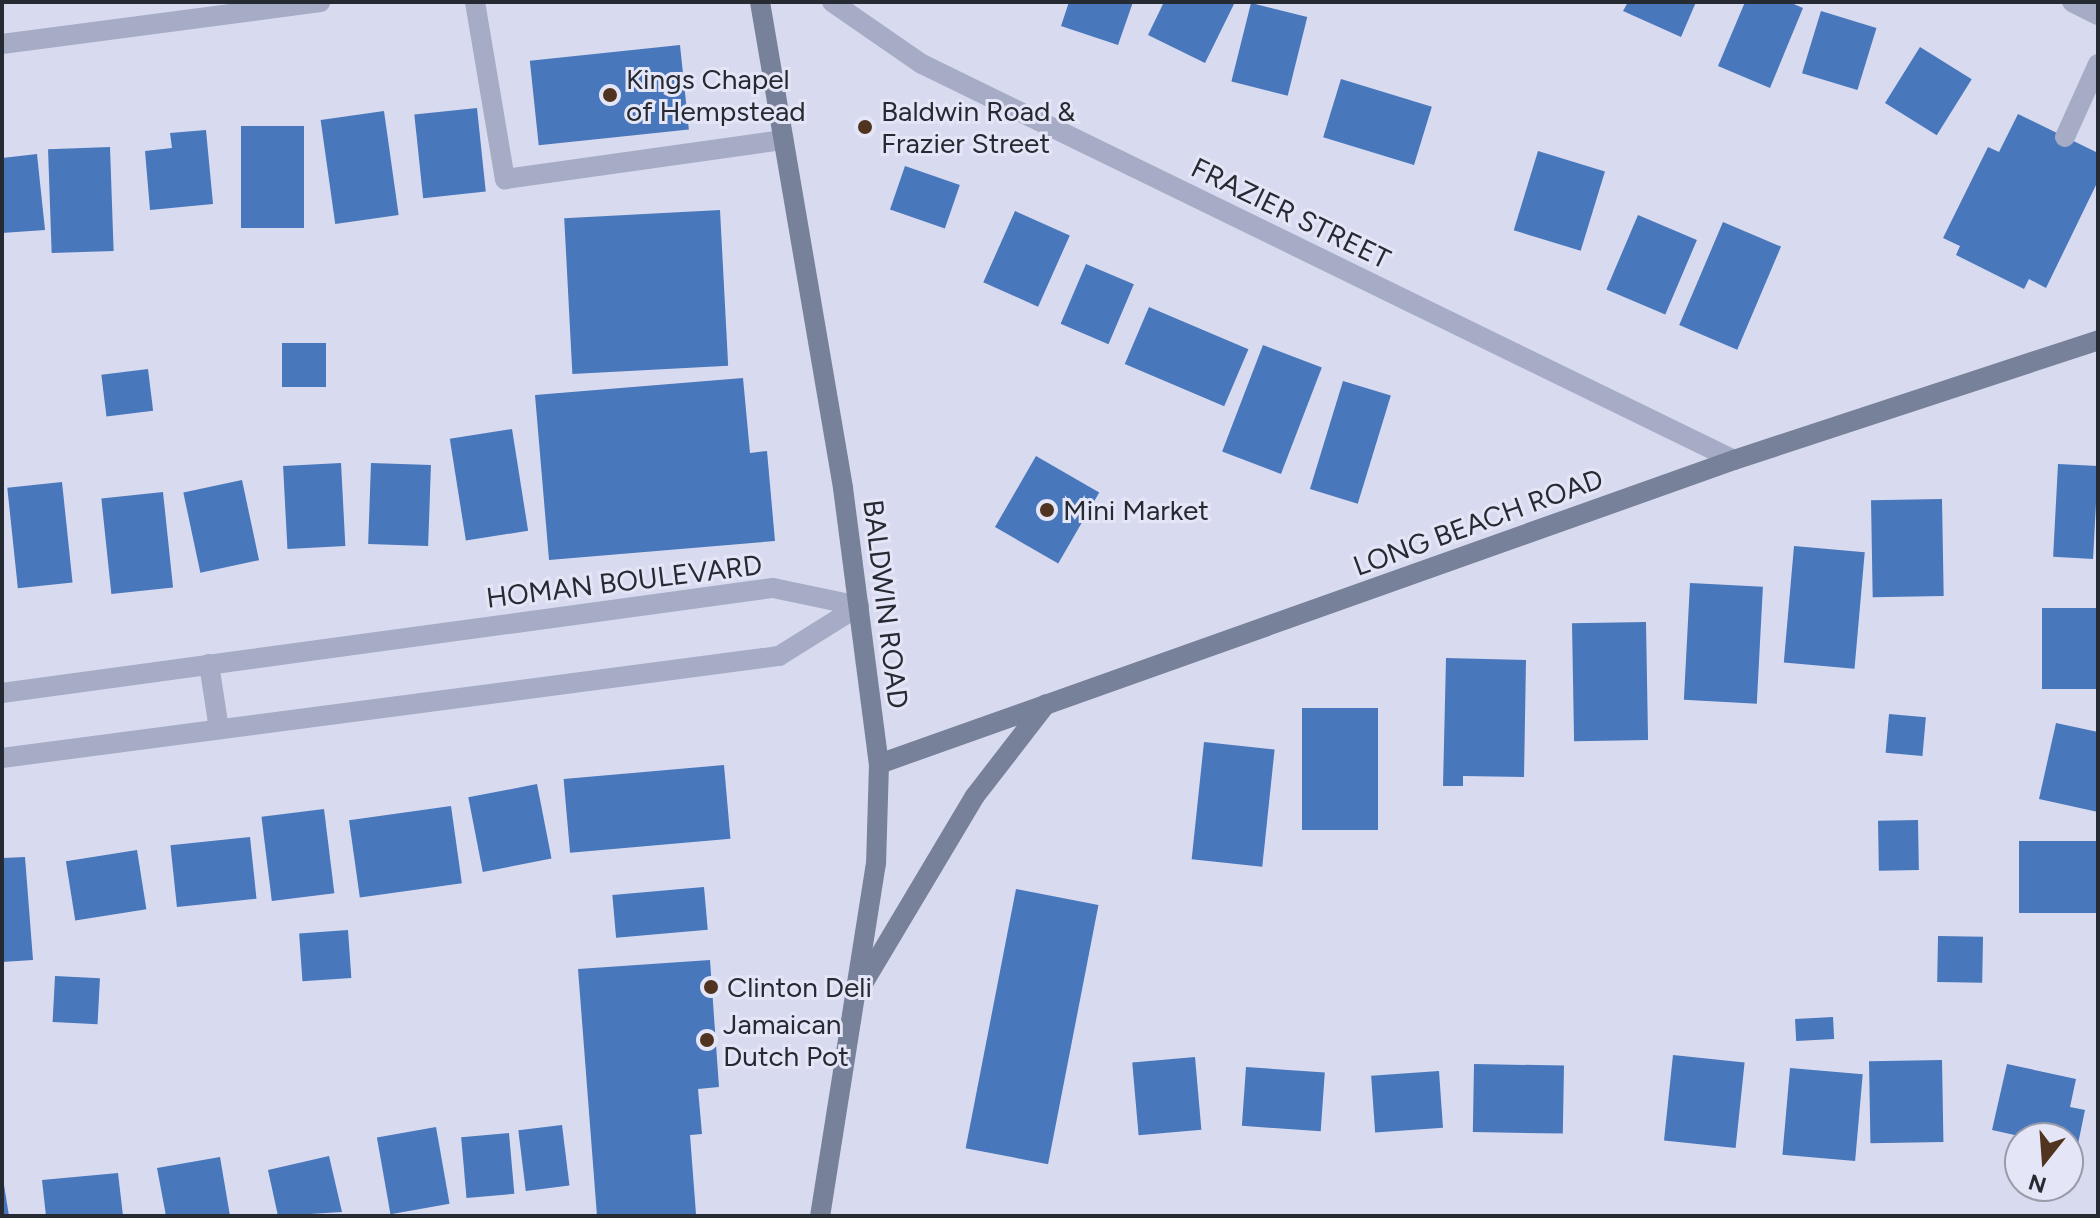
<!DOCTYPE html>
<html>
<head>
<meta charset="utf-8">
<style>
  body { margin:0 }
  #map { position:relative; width:2100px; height:1218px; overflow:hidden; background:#d8dbef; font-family:Figtree,sans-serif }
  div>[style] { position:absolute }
  .building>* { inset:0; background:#4977bc; transform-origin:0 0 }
  .service>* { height:20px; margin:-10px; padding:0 10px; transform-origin:10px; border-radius:10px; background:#a6acc5 }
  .minor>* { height:20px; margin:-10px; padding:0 10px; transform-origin:10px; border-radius:10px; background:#a6acc5 }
  .secondary>* { height:20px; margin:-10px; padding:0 10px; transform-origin:10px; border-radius:10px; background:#778199 }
  .dots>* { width:22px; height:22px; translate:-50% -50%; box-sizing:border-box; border:4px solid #e4e6f7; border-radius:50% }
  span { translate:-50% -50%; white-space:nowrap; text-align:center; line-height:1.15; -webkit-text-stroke:6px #e4e6f7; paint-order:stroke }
  .poi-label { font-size:28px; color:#262a32 }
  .left { translate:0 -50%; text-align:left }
  .street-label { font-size:28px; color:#262a32 }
  .frame { position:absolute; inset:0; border:4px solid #262a32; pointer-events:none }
  .north { position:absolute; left:2004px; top:1122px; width:80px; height:80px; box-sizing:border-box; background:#e4e6f7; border:2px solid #989ba8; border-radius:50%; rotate:197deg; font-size:22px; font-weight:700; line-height:32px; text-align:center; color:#262a32 }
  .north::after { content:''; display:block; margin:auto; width:28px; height:36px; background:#50341f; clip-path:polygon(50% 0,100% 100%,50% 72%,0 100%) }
</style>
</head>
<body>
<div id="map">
  <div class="building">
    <i style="clip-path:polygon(1069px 2px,1133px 2px,1118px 45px,1061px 26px)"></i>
    <i style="clip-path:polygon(1164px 2px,1235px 2px,1205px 63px,1148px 35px)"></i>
    <i style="clip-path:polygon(1628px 2px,1696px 2px,1681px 37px,1623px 11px)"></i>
    <i style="clip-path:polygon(1745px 2px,1789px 2px,1803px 8px,1770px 88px,1718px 66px)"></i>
    <i style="left:1251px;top:3px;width:58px;height:81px;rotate:14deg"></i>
    <i style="left:1821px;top:11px;width:58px;height:65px;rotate:17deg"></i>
    <i style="left:680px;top:45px;width:85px;height:151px;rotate:84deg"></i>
    <i style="left:1920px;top:47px;width:61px;height:66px;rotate:32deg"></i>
    <i style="left:1341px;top:79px;width:95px;height:61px;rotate:17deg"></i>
    <i style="left:477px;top:108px;width:84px;height:63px;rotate:84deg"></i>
    <i style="left:384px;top:111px;width:105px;height:64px;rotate:82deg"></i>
    <i style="clip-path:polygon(2018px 114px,2098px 153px,2098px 181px,2046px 288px,2029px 279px,2024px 289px,1956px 255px,1960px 246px,1943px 238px,1988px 147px,1999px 152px)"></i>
    <i style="left:241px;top:126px;width:63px;height:102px"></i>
    <i style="clip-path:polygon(206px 130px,213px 204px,150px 210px,145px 151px,172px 148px,170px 133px)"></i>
    <i style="left:110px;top:147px;width:104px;height:62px;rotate:88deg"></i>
    <i style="left:1538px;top:151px;width:70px;height:83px;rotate:17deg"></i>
    <i style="clip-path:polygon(37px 154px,45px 230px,2px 233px,2px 158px)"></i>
    <i style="left:905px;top:166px;width:58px;height:46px;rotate:19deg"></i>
    <i style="left:720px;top:210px;width:156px;height:156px;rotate:87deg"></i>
    <i style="left:1015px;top:211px;width:60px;height:78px;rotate:24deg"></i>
    <i style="left:1638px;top:215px;width:64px;height:81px;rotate:23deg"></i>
    <i style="left:1723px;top:222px;width:63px;height:112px;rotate:23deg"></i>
    <i style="left:1086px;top:264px;width:52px;height:65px;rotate:23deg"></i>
    <i style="left:1149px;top:307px;width:108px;height:62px;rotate:23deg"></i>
    <i style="left:282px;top:343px;width:44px;height:44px"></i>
    <i style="left:1263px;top:345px;width:63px;height:114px;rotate:21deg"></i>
    <i style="left:148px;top:369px;width:42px;height:47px;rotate:83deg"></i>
    <i style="clip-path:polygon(743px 378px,750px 453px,767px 451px,775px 541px,549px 560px,535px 395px)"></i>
    <i style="left:1343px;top:381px;width:50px;height:113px;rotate:17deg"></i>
    <i style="left:512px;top:429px;width:103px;height:63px;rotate:81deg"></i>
    <i style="left:1036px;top:456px;width:73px;height:82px;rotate:30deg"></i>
    <i style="left:341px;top:463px;width:83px;height:58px;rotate:87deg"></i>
    <i style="left:371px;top:463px;width:60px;height:81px;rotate:2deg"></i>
    <i style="left:2058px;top:464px;width:40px;height:93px;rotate:3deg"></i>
    <i style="left:242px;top:480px;width:82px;height:60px;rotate:78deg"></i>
    <i style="left:62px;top:482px;width:101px;height:55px;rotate:84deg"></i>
    <i style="left:163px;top:492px;width:96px;height:62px;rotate:84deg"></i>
    <i style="left:1942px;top:499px;width:97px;height:71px;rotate:89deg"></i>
    <i style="left:1794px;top:546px;width:71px;height:117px;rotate:5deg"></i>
    <i style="left:1690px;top:583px;width:73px;height:117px;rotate:3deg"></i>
    <i style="left:2098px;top:608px;width:81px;height:56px;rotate:90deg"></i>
    <i style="left:1646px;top:622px;width:118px;height:74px;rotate:89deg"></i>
    <i style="clip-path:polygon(1446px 658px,1526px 660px,1524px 777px,1463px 776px,1463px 786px,1443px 786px)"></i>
    <i style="left:1302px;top:708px;width:76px;height:122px"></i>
    <i style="left:1889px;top:714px;width:37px;height:39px;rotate:5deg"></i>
    <i style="clip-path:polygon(2056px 723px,2098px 732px,2098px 812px,2039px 799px)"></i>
    <i style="left:1204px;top:742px;width:71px;height:118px;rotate:6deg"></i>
    <i style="left:724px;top:765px;width:74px;height:161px;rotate:85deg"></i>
    <i style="left:537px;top:784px;width:76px;height:70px;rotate:79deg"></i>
    <i style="left:451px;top:806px;width:78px;height:103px;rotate:82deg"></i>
    <i style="left:324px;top:809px;width:85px;height:63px;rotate:83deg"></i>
    <i style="left:1918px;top:820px;width:50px;height:40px;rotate:89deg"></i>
    <i style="left:250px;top:837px;width:62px;height:80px;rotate:84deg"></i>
    <i style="left:2098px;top:841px;width:72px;height:79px;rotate:90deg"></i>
    <i style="left:137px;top:850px;width:60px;height:72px;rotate:81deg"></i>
    <i style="clip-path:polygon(25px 857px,33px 960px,2px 962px,2px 858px)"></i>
    <i style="left:704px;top:887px;width:43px;height:92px;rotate:85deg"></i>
    <i style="left:1016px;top:889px;width:84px;height:264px;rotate:11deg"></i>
    <i style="left:348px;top:930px;width:48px;height:49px;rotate:86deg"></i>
    <i style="left:1938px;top:936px;width:45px;height:46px;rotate:1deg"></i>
    <i style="clip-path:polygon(710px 960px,719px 1087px,698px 1089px,702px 1134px,690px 1135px,696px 1214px,597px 1216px,578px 969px)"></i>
    <i style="left:55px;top:976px;width:45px;height:46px;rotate:3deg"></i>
    <i style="left:1833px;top:1017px;width:22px;height:38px;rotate:87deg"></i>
    <i style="left:1673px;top:1055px;width:72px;height:86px;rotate:6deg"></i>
    <i style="left:1195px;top:1057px;width:73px;height:63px;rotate:85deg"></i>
    <i style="left:1942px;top:1060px;width:82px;height:73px;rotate:89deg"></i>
    <i style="left:1474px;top:1064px;width:90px;height:68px;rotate:1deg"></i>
    <i style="clip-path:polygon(2007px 1064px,2076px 1079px,2070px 1107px,2085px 1110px,2077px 1149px,2068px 1147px,2068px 1138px,2028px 1138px,1992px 1130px)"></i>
    <i style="left:1246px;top:1067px;width:79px;height:59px;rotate:4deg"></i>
    <i style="left:1790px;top:1068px;width:73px;height:87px;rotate:5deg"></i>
    <i style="left:1439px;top:1071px;width:57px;height:68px;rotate:86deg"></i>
    <i style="left:562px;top:1125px;width:61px;height:44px;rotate:83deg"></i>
    <i style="left:436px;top:1127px;width:78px;height:60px;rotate:80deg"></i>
    <i style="left:509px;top:1133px;width:61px;height:48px;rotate:85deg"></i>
    <i style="clip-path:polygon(329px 1156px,342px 1212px,278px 1216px,268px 1170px)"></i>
    <i style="clip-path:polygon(220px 1157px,230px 1216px,166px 1216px,157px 1168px)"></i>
    <i style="clip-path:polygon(118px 1173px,123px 1216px,46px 1216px,42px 1180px)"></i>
    <i style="clip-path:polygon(2px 1185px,4px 1185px,9px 1216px,2px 1216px)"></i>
  </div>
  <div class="service">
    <i style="left:475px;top:2px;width:180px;rotate:80.4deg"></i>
    <i style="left:505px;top:179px;width:281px;rotate:-8deg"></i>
    <i style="left:2065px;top:137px;width:80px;rotate:-65.7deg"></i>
    <i style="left:209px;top:664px;width:66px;rotate:81.3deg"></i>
  </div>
  <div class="minor">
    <i style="left:832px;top:2px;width:109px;rotate:34.6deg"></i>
    <i style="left:922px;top:64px;width:903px;rotate:26deg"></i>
    <i style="left:2072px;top:2px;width:29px;rotate:27deg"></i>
    <i style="left:2px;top:44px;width:321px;rotate:-7.5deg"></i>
    <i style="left:2px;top:693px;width:778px;rotate:-7.76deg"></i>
    <i style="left:773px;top:588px;width:88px;rotate:11.8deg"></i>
    <i style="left:2px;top:758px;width:784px;rotate:-7.48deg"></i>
    <i style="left:779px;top:656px;width:94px;rotate:-32deg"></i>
  </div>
  <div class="secondary">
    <i style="left:760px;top:2px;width:493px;rotate:80.3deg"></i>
    <i style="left:843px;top:488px;width:278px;rotate:82.6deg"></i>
    <i style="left:879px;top:764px;width:99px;rotate:91.7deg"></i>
    <i style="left:876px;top:863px;width:357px;rotate:99deg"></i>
    <i style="left:879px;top:764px;width:907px;rotate:-19.57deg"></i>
    <i style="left:1734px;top:460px;width:383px;rotate:-18.2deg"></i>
    <i style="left:861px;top:987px;width:222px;rotate:-59.2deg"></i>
    <i style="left:975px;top:796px;width:116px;rotate:-52.3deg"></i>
  </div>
  <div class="dots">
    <i style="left:610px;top:95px;background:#50341f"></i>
    <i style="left:865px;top:127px;background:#50341f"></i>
    <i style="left:1047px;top:510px;background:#50341f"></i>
    <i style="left:711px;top:987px;background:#50341f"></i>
    <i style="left:707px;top:1040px;background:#50341f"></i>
  </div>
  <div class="poi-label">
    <span class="left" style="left:626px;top:95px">Kings Chapel<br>of Hempstead</span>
    <span class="left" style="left:881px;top:127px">Baldwin Road &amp;<br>Frazier Street</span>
    <span class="left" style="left:1063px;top:510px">Mini Market</span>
    <span class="left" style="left:727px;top:987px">Clinton Deli</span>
    <span class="left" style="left:723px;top:1040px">Jamaican<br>Dutch Pot</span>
  </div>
  <div class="street-label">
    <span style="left:1291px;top:213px;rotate:26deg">FRAZIER STREET</span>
    <span style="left:1478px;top:522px;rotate:-20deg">LONG BEACH ROAD</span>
    <span style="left:624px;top:581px;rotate:-7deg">HOMAN BOULEVARD</span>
    <span style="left:886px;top:604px;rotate:83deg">BALDWIN ROAD</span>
  </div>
  <div class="frame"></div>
  <div class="north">N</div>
</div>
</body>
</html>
